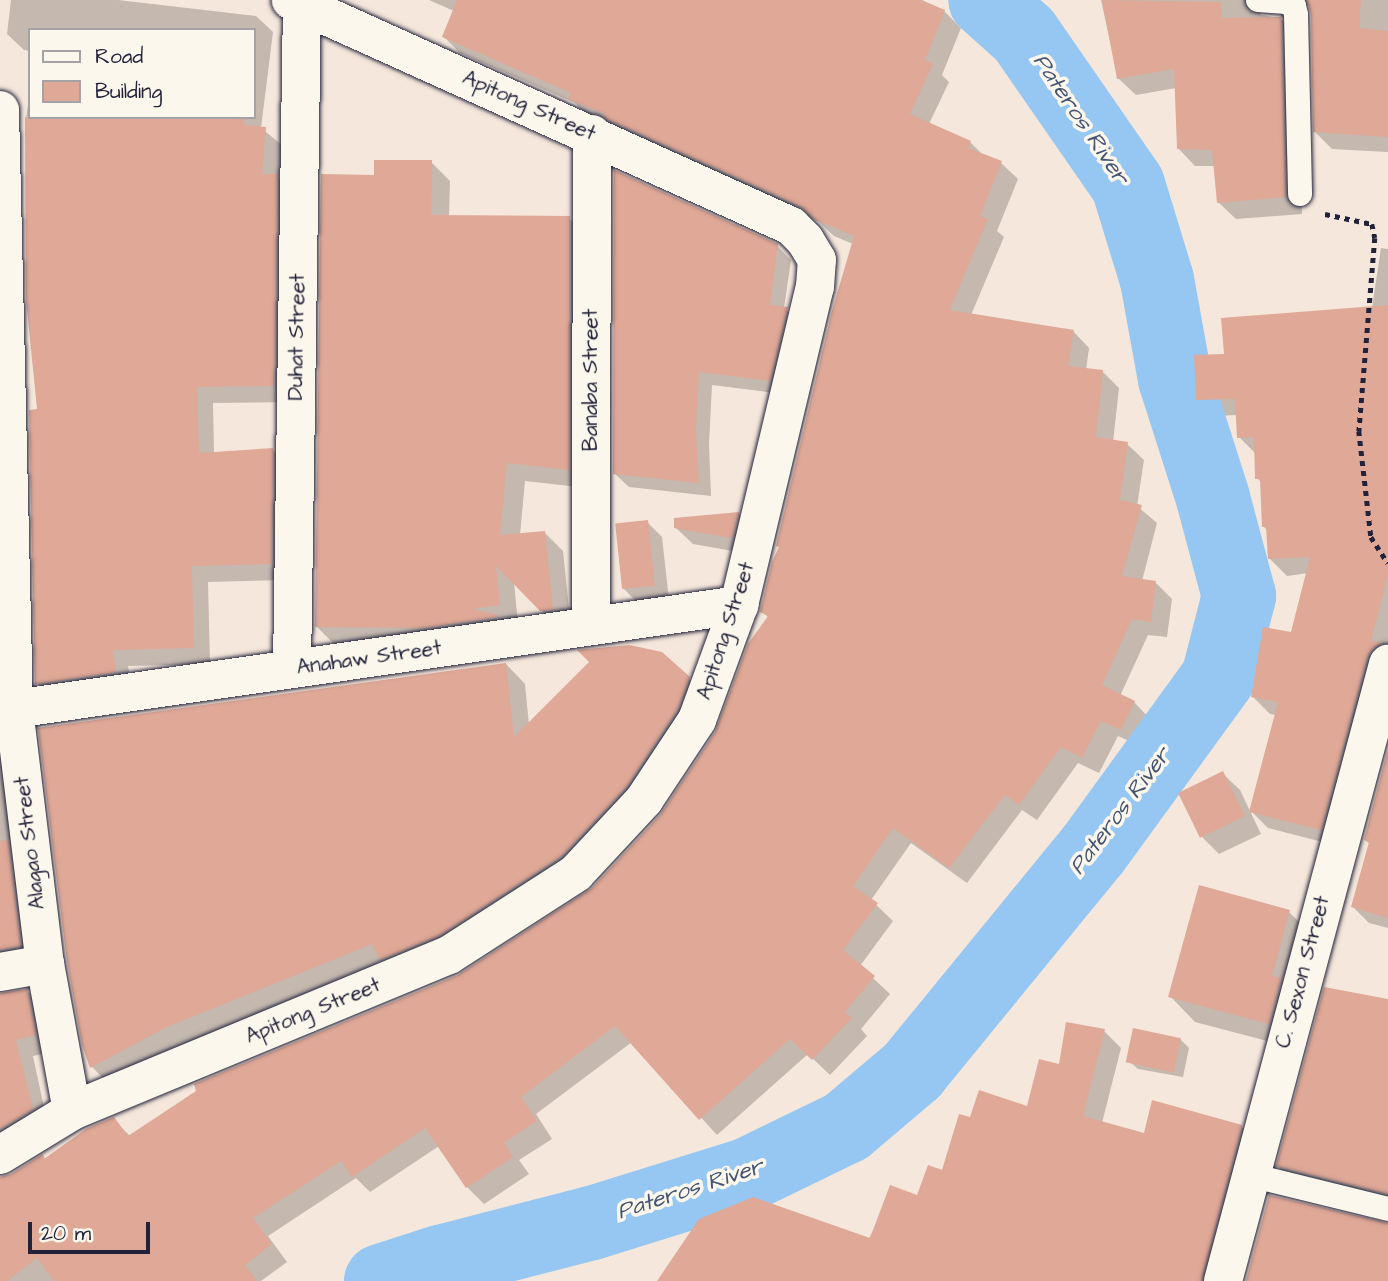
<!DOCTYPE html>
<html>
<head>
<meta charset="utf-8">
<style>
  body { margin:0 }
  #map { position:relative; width:1388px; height:1281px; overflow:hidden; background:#f5e7db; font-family:"Architects Daughter",sans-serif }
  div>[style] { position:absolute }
  .shadow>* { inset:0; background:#0003 }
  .river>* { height:74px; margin:-37px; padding:0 37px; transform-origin:37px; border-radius:37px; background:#95c7f2 }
  .building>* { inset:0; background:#dfa897; transform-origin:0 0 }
  .path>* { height:4.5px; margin-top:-2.25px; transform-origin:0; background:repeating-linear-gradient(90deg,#22223b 0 5px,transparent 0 10px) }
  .roads { filter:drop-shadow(0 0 2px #22223b) drop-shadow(0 0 2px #22223b) }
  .lane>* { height:24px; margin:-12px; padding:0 12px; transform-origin:12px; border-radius:12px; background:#fbf7ec }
  .street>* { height:38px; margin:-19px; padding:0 19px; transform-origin:19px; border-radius:19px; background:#fbf7ec }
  span { translate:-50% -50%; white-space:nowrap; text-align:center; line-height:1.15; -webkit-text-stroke:7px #fbf7ec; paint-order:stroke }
  .street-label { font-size:21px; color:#22223b }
  .water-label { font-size:23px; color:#445472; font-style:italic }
  .legend { position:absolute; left:28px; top:28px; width:228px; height:91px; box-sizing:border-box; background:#fbf7ec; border:2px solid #a4a2a5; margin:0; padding:9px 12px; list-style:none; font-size:21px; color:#22223b }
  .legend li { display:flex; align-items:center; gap:14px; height:35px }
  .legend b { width:35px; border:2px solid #a4a2a5 }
  .scale { position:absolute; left:28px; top:1222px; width:122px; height:32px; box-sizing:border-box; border:4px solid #22223b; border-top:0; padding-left:9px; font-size:21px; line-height:24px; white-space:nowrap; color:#22223b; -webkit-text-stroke:5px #fbf7ec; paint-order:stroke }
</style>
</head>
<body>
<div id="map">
  <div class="shadow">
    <i style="clip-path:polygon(11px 0,118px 0,256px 16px,273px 32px,261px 128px,282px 145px,279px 178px,293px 192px,290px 402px,213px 403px,214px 453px,273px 450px,289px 466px,288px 580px,208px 582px,210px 664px,128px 666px,132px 688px,53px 700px,37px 683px,39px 411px,26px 119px,30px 89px,30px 117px,254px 117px,254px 30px,30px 30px,30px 51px,24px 50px,7px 34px)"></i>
    <i style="clip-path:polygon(429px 0,922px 0,944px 11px,961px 28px,942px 75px,949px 82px,929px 124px,970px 142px,984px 156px,1001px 163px,1018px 179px,997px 231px,1004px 237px,971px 315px,1073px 331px,1089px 348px,1086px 370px,1102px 371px,1119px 388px,1113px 442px,1127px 444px,1144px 460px,1137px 506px,1157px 523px,1142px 581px,1156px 583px,1172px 599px,1167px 637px,1148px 635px,1120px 696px,1134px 702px,1150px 719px,1138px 745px,1118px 736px,1099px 773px,1078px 763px,1037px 820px,1022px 810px,967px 883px,911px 843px,871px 900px,893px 921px,860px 966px,890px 994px,861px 1029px,867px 1036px,830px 1075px,808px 1054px,717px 1135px,632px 1042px,536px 1114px,552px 1139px,519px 1160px,529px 1174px,484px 1204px,467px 1187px,439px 1146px,370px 1192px,356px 1178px,268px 1236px,287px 1262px,261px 1281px,0 1281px,0 1179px,12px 1175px,43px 1156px,46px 1160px,113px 1119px,131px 1137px,458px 977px,589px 893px,662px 816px,717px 733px,769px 618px,762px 611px,780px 548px,853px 244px,834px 236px,819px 222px,625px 135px,587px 115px,575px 103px,460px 53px,444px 37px,454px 11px)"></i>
    <i style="clip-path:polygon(1101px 0,1388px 0,1388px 152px,1332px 149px,1315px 132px,1313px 14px,1309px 5px,1263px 8px,1260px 15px,1280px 18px,1298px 36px,1302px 214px,1236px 219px,1218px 202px,1215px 166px,1195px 166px,1178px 148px,1176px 88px,1136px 95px,1118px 78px)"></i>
    <i style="clip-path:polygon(431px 162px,450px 181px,449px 217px,569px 218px,588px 237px,588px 488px,525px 481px,520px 535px,544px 532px,563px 551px,571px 628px,560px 630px,514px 582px,518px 624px,335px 645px,316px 626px,376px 177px)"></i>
    <i style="clip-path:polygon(777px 246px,791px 260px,784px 308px,800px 322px,783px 394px,712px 385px,709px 444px,711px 496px,629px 487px,615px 474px)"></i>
    <i style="clip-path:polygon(1381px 248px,1388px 249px,1388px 655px,1338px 846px,1268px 828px,1251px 811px,1276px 715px,1270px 714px,1253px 697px,1292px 634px,1308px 573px,1287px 576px,1270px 559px,1268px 531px,1263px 526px,1262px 483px,1257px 478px,1256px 454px,1239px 437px,1238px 415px,1215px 416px,1198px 399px,1226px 356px,1372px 308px)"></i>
    <i style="clip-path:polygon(738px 513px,755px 530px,750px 554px,693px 544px,675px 527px)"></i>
    <i style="clip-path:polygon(647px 522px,662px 537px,669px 600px,638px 603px,624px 589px)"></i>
    <i style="clip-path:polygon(506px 664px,525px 684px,529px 725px,688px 678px,708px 697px,581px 875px,111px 1086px,92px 1067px,84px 1044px)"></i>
    <i style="clip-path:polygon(0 739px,36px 962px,0 975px)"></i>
    <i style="clip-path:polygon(1388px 755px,1388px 928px,1369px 923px,1353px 907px,1370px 844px,1365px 840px)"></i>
    <i style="clip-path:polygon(1222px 773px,1240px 790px,1261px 834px,1219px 854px,1202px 837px)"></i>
    <i style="clip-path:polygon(1289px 912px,1315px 938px,1294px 1048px,1195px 1022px,1170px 996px)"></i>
    <i style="clip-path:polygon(27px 991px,43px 1008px,51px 1052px,33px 1056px,48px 1126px,0 1158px,0 994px)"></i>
    <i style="clip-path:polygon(1388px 1002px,1388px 1206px,1295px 1183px,1278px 1166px)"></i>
    <i style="clip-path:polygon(1104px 1031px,1121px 1048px,1102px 1123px,1145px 1135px,1241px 1126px,1258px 1143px,1221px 1281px,849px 1281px,893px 1188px,918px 1198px,944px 1172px,971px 1119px,1028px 1108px,1060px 1066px)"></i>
    <i style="clip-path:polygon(1180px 1039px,1189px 1048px,1183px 1077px,1138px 1069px,1129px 1061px)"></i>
  </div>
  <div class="river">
    <i style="left:381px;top:1281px;width:62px;rotate:-17.9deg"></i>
    <i style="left:440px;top:1262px;width:157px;rotate:-14.4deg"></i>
    <i style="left:592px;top:1223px;width:164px;rotate:-17.3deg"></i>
    <i style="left:749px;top:1174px;width:108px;rotate:-25.9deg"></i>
    <i style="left:846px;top:1127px;width:87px;rotate:-40.3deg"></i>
    <i style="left:912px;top:1071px;width:286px;rotate:-50.7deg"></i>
    <i style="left:1093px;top:850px;width:213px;rotate:-54deg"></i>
    <i style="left:1218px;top:678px;width:85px;rotate:-75.6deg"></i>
    <i style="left:1239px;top:596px;width:101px;rotate:-104.9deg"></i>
    <i style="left:1213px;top:498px;width:125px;rotate:-107.7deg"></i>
    <i style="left:1175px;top:379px;width:101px;rotate:-100.3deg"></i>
    <i style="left:1157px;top:280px;width:99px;rotate:-107deg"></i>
    <i style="left:1128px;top:185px;width:183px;rotate:-124.7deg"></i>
    <i style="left:1024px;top:35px;width:52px;rotate:-138.1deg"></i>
  </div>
  <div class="building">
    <i style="clip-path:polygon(457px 0,921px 0,945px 10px,925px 60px,933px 64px,910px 114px,971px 141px,968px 148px,1002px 161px,980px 216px,988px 219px,950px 310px,1074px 330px,1068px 366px,1103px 370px,1096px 437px,1128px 442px,1120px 500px,1142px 505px,1122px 576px,1156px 581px,1151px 622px,1132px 619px,1102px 685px,1135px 701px,1121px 730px,1101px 721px,1082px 758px,1061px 747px,1019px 805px,1005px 795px,949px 868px,893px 828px,853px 886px,878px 903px,843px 950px,875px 976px,845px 1012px,852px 1018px,812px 1060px,790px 1039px,699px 1120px,615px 1026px,521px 1097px,537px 1121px,504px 1143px,513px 1157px,466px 1188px,425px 1128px,352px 1177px,341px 1161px,253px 1218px,272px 1244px,245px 1265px,257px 1281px,54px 1281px,37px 1258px,7px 1281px,0 1281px,0 1177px,11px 1174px,43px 1154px,44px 1159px,86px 1129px,114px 1117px,128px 1136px,196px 1091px,194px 1084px,458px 975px,592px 888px,660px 815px,715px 732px,748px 644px,768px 616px,760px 612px,772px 562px,779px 547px,776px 546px,832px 311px,854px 236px,816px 220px,800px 206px,607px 119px,603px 113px,568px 99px,571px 93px,442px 37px)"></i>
    <i style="clip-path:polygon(1102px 0,1221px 2px,1222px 18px,1281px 17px,1286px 197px,1217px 203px,1212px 150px,1177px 149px,1174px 69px,1117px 79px)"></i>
    <i style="clip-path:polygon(1307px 0,1361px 0,1359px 28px,1388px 31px,1388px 137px,1313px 132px,1311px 15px)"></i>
    <i style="clip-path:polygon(25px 117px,245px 117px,244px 125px,266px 127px,262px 174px,278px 174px,274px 386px,197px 387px,199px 453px,273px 448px,272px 564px,192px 566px,194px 648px,113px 650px,116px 672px,35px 684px,29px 410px,37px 409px,26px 299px)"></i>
    <i style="clip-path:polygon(374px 160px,432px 160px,431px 215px,570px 216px,569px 470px,507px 463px,500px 535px,545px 531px,553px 610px,540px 611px,496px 566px,500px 605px,472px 609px,498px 615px,498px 617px,423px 628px,315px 627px,321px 174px,374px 175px)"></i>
    <i style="clip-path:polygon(614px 170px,778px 244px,770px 305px,788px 307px,770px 381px,699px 372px,696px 430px,699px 483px,613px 474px)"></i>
    <i style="clip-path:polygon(1388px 305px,1388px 575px,1371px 641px,1382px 643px,1372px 649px,1367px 658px,1321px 830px,1249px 812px,1278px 702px,1251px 697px,1263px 627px,1291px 632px,1310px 557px,1268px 559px,1266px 527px,1262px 527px,1260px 479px,1255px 479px,1254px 437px,1237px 438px,1235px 399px,1196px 400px,1194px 355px,1224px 354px,1221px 318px)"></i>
    <i style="clip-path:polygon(739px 512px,732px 538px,674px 528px,674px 518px)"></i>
    <i style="left:648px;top:520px;width:66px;height:33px;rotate:84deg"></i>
    <i style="clip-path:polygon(630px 645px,662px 652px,690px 677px,677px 710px,627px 786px,562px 856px,439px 936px,380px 960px,372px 944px,165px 1028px,90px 1068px,82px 1045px,67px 961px,38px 728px,506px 663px,514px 737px,589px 662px,577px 650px)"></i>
    <i style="clip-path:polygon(1388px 749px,1388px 918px,1351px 907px,1369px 842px,1364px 840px)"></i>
    <i style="left:1223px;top:771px;width:50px;height:50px;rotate:64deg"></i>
    <i style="clip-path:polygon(8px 840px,21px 946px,0 950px,0 841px)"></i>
    <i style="clip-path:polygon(1199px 885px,1290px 910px,1272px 976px,1281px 978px,1269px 1024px,1168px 997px)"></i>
    <i style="clip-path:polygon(1324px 987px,1388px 999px,1388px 1194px,1276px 1166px)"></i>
    <i style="clip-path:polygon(27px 989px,36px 1035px,16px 1040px,33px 1109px,0 1129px,0 993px)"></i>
    <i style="clip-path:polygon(1066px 1022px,1105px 1029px,1083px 1116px,1144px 1133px,1152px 1100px,1242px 1125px,1202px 1281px,657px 1281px,699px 1219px,753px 1197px,870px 1238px,890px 1185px,917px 1195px,928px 1165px,942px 1170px,959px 1114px,970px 1117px,979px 1090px,1027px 1106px,1039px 1059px,1059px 1064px)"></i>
    <i style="left:1133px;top:1028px;width:49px;height:35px;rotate:12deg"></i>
    <i style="clip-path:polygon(1269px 1195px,1388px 1223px,1388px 1281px,1246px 1281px)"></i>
  </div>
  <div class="path">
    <i style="left:1325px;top:214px;width:48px;rotate:12deg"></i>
    <i style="left:1372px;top:224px;width:14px;rotate:78deg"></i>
    <i style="left:1375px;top:238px;width:194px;rotate:94.7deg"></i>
    <i style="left:1359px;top:431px;width:107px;rotate:83.5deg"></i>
    <i style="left:1371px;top:537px;width:31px;rotate:57deg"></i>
  </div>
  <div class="roads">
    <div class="lane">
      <i style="left:1258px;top:0;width:28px;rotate:4deg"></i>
      <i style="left:1286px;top:2px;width:9px;rotate:27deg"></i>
      <i style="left:1294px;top:6px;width:9px;rotate:77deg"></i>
      <i style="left:1296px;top:15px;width:179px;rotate:88.7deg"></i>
      <i style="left:1250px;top:1175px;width:142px;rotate:13.8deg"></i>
    </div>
    <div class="street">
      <i style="left:0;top:110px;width:599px;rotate:88.66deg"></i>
      <i style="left:14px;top:709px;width:257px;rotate:83.1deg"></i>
      <i style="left:45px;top:964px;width:149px;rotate:79.6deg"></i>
      <i style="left:591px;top:626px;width:492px;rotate:-89.9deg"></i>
      <i style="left:292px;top:669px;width:664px;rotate:-89.14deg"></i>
      <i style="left:0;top:711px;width:747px;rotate:-8.16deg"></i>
      <i style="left:0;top:972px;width:46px;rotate:-10.1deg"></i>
      <i style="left:0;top:1155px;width:84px;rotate:-31.4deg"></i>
      <i style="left:72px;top:1111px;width:408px;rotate:-22.5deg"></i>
      <i style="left:449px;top:955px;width:151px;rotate:-32.8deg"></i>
      <i style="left:576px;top:873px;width:100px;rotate:-47deg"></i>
      <i style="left:644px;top:800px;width:96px;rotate:-56.5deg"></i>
      <i style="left:697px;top:720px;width:122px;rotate:-69.9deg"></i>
      <i style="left:739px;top:605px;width:327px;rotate:-76.6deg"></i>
      <i style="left:815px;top:287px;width:27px;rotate:-86deg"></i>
      <i style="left:817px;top:260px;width:23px;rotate:-121deg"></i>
      <i style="left:805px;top:240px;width:20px;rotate:-135deg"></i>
      <i style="left:791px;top:226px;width:549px;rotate:-155.68deg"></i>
      <i style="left:1223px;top:1281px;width:639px;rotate:-75.03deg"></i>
    </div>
  </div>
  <div class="street-label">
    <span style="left:529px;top:106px;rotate:24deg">Apitong Street</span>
    <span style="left:297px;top:337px;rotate:-89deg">Duhat Street</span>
    <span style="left:591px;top:380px;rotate:-90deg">Banaba Street</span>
    <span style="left:726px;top:631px;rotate:-72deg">Apitong Street</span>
    <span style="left:369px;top:658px;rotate:-8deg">Anahaw Street</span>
    <span style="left:30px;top:843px;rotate:-97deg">Alagao Street</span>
    <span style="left:1303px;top:972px;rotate:-75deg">C. Sexon Street</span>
    <span style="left:313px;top:1011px;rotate:-22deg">Apitong Street</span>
  </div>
  <div class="water-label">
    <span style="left:1081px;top:119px;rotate:56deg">Pateros River</span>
    <span style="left:1120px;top:811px;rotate:-53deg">Pateros River</span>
    <span style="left:690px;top:1189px;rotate:-18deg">Pateros River</span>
  </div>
  <ul class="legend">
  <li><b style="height:9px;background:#fbf7ec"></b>Road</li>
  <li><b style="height:19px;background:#dfa897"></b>Building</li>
  </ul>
  <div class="scale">20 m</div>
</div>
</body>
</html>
